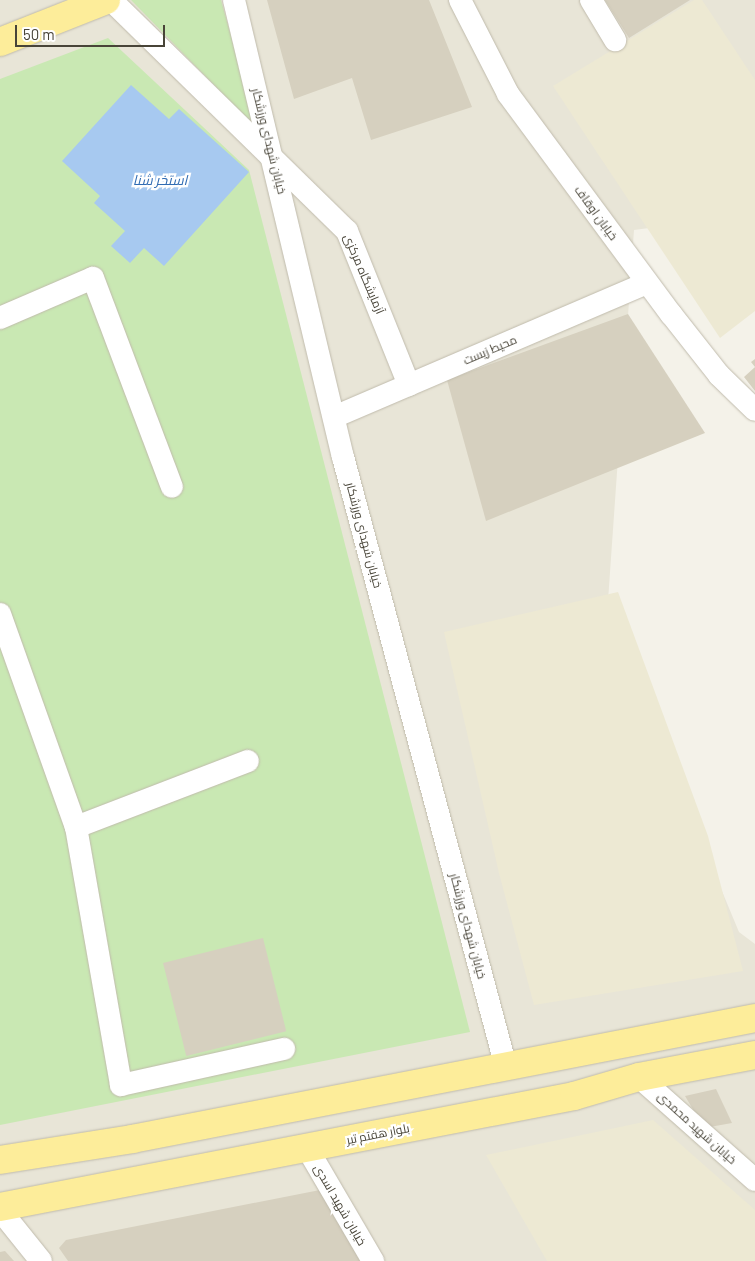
<!DOCTYPE html>
<html>
<head>
<meta charset="utf-8">
<style>
  body { margin:0 }
  #map { position:relative; width:755px; height:1261px; overflow:hidden; background:#f4f2e9; font-family:Barlow,Cairo,sans-serif }
  div>[style] { position:absolute }
  .residential>* { inset:0; background:#e8e5d7 }
  .education>* { inset:0; background:#ede9d3 }
  .green>* { inset:0; background:#c9e8b3 }
  .water>* { inset:0; background:#a7c9f0 }
  .building>* { inset:0; background:#d6d0bf; transform-origin:0 0 }
  .roads { filter:drop-shadow(0 0 1px #c0bbac) drop-shadow(0 0 1px #c0bbac) }
  .minor>* { height:22px; margin:-11px; padding:0 11px; transform-origin:11px; border-radius:11px; background:#fff }
  .major>* { height:28px; margin:-14px; padding:0 14px; transform-origin:14px; border-radius:14px; background:#fded9a }
  span { translate:-50% -50%; white-space:nowrap; text-align:center; line-height:1.15; -webkit-text-stroke:4.5px #fff; paint-order:stroke }
  .street-label { font-size:12px; color:#484438 }
  .water-label { font-size:14px; color:#316cb3; font-style:italic }
  .scale { position:absolute; left:15px; top:25px; width:150px; height:22px; box-sizing:border-box; border:2px solid #484438; border-top:0; padding-left:6px; font-size:15px; line-height:18px; white-space:nowrap; color:#484438; -webkit-text-stroke:4px #fff; paint-order:stroke }
</style>
</head>
<body>
<div id="map">
  <div class="residential">
    <i style="clip-path:polygon(0 0,755px 0,755px 214px,634px 230px,607px 615px,739px 932px,755px 944px,755px 1261px,0 1261px)"></i>
  </div>
  <div class="education">
    <i style="clip-path:polygon(694px 0,702px 0,755px 80px,755px 311px,720px 338px,553px 86px)"></i>
    <i style="clip-path:polygon(618px 592px,708px 836px,743px 971px,534px 1005px,499px 873px,444px 632px)"></i>
    <i style="clip-path:polygon(653px 1120px,755px 1210px,755px 1261px,547px 1261px,486px 1155px)"></i>
  </div>
  <div class="green">
    <i style="clip-path:polygon(131px 0,221px 0,257px 129px)"></i>
    <i style="clip-path:polygon(108px 38px,249px 170px,470px 1032px,0 1125px,0 79px)"></i>
  </div>
  <div class="water">
    <i style="clip-path:polygon(131px 85px,169px 119px,179px 109px,249px 172px,164px 266px,144px 248px,130px 263px,111px 246px,125px 231px,94px 203px,100px 196px,62px 161px)"></i>
  </div>
  <div class="building">
    <i style="clip-path:polygon(267px 0,429px 0,472px 107px,371px 140px,352px 78px,294px 99px)"></i>
    <i style="clip-path:polygon(605px 0,690px 0,629px 38px)"></i>
    <i style="clip-path:polygon(628px 314px,705px 433px,486px 521px,447px 380px)"></i>
    <i style="clip-path:polygon(755px 359px,755px 391px,744px 377px,755px 367px,751px 362px)"></i>
    <i style="left:263px;top:938px;width:96px;height:103px;rotate:76deg"></i>
    <i style="clip-path:polygon(716px 1089px,732px 1123px,704px 1128px,685px 1096px)"></i>
    <i style="clip-path:polygon(320px 1190px,360px 1261px,68px 1261px,59px 1248px,66px 1240px)"></i>
    <i style="clip-path:polygon(5px 1251px,14px 1261px,0 1261px,0 1252px)"></i>
  </div>
  <div class="roads">
    <div class="minor">
      <i style="left:111px;top:0;width:330px;rotate:44.4deg"></i>
      <i style="left:347px;top:231px;width:166px;rotate:68.1deg"></i>
      <i style="left:234px;top:0;width:470px;rotate:76.6deg"></i>
      <i style="left:343px;top:457px;width:631px;rotate:75.04deg"></i>
      <i style="left:460px;top:0;width:106px;rotate:62.9deg"></i>
      <i style="left:508px;top:94px;width:274px;rotate:53.5deg"></i>
      <i style="left:671px;top:314px;width:78px;rotate:51.8deg"></i>
      <i style="left:719px;top:375px;width:50px;rotate:44.2deg"></i>
      <i style="left:591px;top:0;width:47px;rotate:59deg"></i>
      <i style="left:0;top:318px;width:101px;rotate:-23.3deg"></i>
      <i style="left:93px;top:278px;width:223px;rotate:69.3deg"></i>
      <i style="left:334px;top:417px;width:340px;rotate:-23.2deg"></i>
      <i style="left:0;top:614px;width:226px;rotate:70.4deg"></i>
      <i style="left:76px;top:827px;width:262px;rotate:80.1deg"></i>
      <i style="left:121px;top:1085px;width:167px;rotate:-12.5deg"></i>
      <i style="left:76px;top:827px;width:184px;rotate:-21deg"></i>
      <i style="left:639px;top:1077px;width:155px;rotate:41.6deg"></i>
      <i style="left:307px;top:1148px;width:131px;rotate:59.7deg"></i>
      <i style="left:0;top:1210px;width:65px;rotate:51.2deg"></i>
    </div>
    <div class="major">
      <i style="left:0;top:42px;width:114px;rotate:-21.6deg"></i>
      <i style="left:0;top:1160px;width:134px;rotate:-9deg"></i>
      <i style="left:132px;top:1139px;width:635px;rotate:-10.99deg"></i>
      <i style="left:0;top:1207px;width:585px;rotate:-10.94deg"></i>
      <i style="left:574px;top:1096px;width:68px;rotate:-16.3deg"></i>
      <i style="left:639px;top:1077px;width:118px;rotate:-10.7deg"></i>
    </div>
  </div>
  <div class="street-label">
    <span style="left:269px;top:141px;rotate:76deg">خیابان شهدای ورزشکار</span>
    <span style="left:596px;top:213px;rotate:54deg">خیابان اوقاف</span>
    <span style="left:364px;top:274px;rotate:67deg">آزمایشگاه مرکزی</span>
    <span style="left:490px;top:350px;rotate:-23deg">محیط زیست</span>
    <span style="left:364px;top:535px;rotate:75deg">خیابان شهدای ورزشکار</span>
    <span style="left:468px;top:926px;rotate:75deg">خیابان شهدای ورزشکار</span>
    <span style="left:697px;top:1128px;rotate:42deg">خیابان شهید محمدی</span>
    <span style="left:378px;top:1134px;rotate:-11deg">بلوار هفتم تیر</span>
    <span style="left:340px;top:1205px;rotate:60deg">خیابان شهید اسدی</span>
  </div>
  <div class="water-label">
    <span style="left:160px;top:180px">استخر شنا</span>
  </div>
  <div class="scale">50 m</div>
</div>
</body>
</html>
